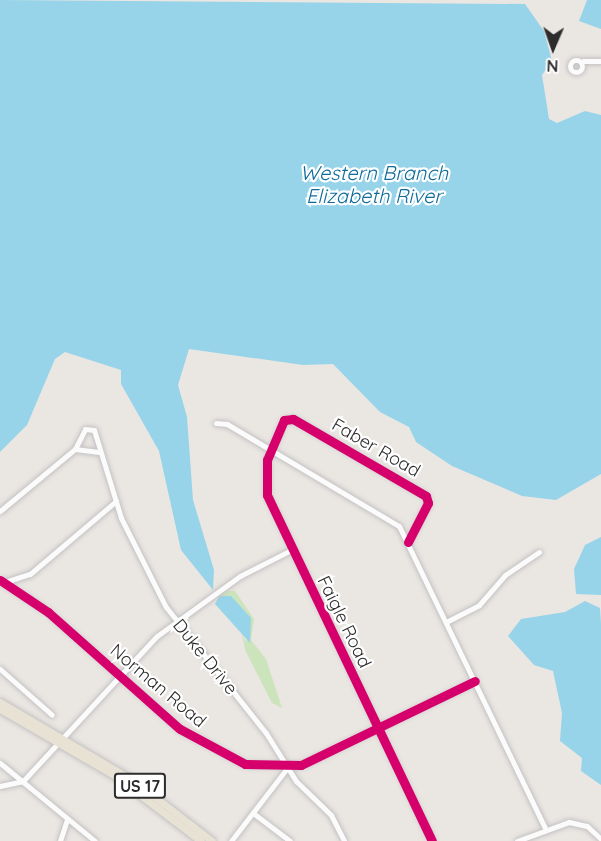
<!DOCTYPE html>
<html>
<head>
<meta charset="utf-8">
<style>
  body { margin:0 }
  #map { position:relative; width:601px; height:841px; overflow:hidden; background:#eae6e2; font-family:Quicksand,sans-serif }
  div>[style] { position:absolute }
  .green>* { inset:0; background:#cce4bc }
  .water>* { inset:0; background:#97d4e9 }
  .roads { filter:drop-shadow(0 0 2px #c3c2c3) drop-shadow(0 0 2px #c3c2c3) }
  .minor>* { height:5px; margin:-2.5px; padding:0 2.5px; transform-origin:2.5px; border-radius:2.5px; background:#fcfbfb }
  .minor>.ring { margin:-2.5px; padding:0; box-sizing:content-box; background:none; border:5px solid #fcfbfb; border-radius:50% }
  .major>* { height:7px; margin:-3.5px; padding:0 3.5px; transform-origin:3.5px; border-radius:3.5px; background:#e7e2d4 }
  .cycleway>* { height:9px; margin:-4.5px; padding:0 4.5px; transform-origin:4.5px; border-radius:4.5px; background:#d6006c }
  span { translate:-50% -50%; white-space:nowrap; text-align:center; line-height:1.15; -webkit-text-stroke:4.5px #fff; paint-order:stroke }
  .shield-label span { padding:2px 4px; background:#fff; border:2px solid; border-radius:4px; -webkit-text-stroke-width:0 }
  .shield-label { font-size:16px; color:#2c2c2c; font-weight:700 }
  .street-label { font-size:18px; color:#2c2c2c }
  .water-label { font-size:20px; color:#106c9b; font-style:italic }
  .north { position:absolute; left:523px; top:18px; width:60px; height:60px; -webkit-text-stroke:4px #fff; paint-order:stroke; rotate:182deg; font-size:16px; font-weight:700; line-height:24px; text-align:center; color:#2c2c2c }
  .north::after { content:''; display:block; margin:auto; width:21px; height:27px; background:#2c2c2c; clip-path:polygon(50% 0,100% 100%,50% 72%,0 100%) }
</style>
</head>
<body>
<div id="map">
  <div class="green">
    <i style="clip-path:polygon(225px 591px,235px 591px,254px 619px,251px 640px,266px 659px,282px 708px,272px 703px,246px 652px,241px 632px,246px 642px,247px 613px,219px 596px)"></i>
  </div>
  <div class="water">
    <i style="clip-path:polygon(0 0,525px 4px,544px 31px,552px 61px,542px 75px,549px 119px,557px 123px,585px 111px,601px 115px,601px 474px,556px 500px,522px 496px,452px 466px,416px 442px,409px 427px,380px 412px,333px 364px,303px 365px,189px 349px,178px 385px,187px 417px,193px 500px,214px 570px,213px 590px,181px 550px,159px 451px,121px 384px,121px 370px,65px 352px,55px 359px,27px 425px,0 452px)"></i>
    <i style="clip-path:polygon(587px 0,601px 0,601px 29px,579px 21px)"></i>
    <i style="clip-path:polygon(601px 537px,601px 595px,576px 594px,574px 569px,585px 545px)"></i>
    <i style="clip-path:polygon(219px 596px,231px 596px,251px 618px,250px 643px,215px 604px)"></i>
    <i style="clip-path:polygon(585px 601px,600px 608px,601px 624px,601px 785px,581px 771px,582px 758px,560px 741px,562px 713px,553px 671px,534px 665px,508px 636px,521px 619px,565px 612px)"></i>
  </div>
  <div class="roads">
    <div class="minor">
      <i class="ring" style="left:570px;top:60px;width:7px;height:7px"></i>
      <i style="left:583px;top:61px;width:18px"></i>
      <i style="left:216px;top:423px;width:11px;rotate:5deg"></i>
      <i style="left:227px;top:424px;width:200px;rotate:30.7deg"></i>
      <i style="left:399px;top:526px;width:335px;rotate:64.2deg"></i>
      <i style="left:75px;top:449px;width:22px;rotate:-63deg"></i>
      <i style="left:85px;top:429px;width:9px;rotate:6deg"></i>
      <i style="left:94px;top:430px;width:92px;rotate:72.9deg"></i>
      <i style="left:121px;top:518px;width:100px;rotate:63.2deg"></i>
      <i style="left:166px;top:607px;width:161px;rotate:51.6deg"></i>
      <i style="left:266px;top:733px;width:57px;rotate:58deg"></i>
      <i style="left:296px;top:781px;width:49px;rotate:44.2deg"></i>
      <i style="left:331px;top:815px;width:29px;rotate:63deg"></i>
      <i style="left:0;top:511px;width:97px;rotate:-39.6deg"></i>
      <i style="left:75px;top:449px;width:24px;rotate:7deg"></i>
      <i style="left:408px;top:542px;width:44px;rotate:-62.9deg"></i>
      <i style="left:428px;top:503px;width:7px;rotate:-106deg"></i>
      <i style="left:426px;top:496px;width:154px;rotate:-149.9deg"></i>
      <i style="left:293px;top:419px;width:9px;rotate:174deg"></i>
      <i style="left:284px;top:420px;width:43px;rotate:113deg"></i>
      <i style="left:267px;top:460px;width:35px;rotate:90deg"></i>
      <i style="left:267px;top:495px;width:383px;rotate:64.5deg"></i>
      <i style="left:0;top:580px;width:58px;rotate:33.7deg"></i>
      <i style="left:48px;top:612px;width:176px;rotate:41.6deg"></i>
      <i style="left:180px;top:729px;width:74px;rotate:28.3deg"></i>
      <i style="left:245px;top:764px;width:56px;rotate:1deg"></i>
      <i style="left:301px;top:765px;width:193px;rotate:-25.8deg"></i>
      <i style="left:5px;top:582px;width:26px;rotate:-18deg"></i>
      <i style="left:30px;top:574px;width:113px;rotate:-40.3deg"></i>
      <i style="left:446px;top:622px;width:37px;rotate:-27deg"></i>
      <i style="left:479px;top:605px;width:40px;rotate:-49deg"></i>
      <i style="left:505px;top:575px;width:41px;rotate:-34.1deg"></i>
      <i style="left:0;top:669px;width:69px;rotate:41.5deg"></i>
      <i style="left:0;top:763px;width:123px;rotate:39.4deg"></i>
      <i style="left:0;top:786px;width:24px;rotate:-12deg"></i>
      <i style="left:23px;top:781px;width:197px;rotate:-47.3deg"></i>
      <i style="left:157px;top:636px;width:102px;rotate:-35.9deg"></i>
      <i style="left:240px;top:576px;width:57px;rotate:-27deg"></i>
      <i style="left:253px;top:813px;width:46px;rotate:37.1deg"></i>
      <i style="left:60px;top:841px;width:23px;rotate:-72deg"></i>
      <i style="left:231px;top:841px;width:93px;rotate:-52.4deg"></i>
      <i style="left:517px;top:841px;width:55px;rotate:-20.1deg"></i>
      <i style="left:569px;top:822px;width:18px;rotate:13deg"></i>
      <i style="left:587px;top:826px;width:19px;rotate:43deg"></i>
    </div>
    <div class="major">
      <i style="left:0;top:702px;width:156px;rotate:30.5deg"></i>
      <i style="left:134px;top:781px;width:98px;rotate:37.6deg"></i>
      <i style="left:0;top:709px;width:132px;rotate:30.1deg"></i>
      <i style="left:114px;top:775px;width:109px;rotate:37.2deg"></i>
    </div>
  </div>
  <div class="cycleway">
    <i style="left:408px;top:542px;width:44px;rotate:-62.9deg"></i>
    <i style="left:428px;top:503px;width:7px;rotate:-106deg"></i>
    <i style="left:426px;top:496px;width:154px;rotate:-149.9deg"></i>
    <i style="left:293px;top:419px;width:9px;rotate:174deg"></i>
    <i style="left:284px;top:420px;width:43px;rotate:113deg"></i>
    <i style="left:267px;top:460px;width:35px;rotate:90deg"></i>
    <i style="left:267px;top:495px;width:383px;rotate:64.5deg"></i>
    <i style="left:0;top:580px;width:58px;rotate:33.7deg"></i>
    <i style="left:48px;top:612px;width:176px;rotate:41.6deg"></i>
    <i style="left:180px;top:729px;width:74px;rotate:28.3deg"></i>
    <i style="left:245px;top:764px;width:56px;rotate:1deg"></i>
    <i style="left:301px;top:765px;width:193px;rotate:-25.8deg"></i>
  </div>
  <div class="shield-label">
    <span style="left:140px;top:786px">US 17</span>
  </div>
  <div class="street-label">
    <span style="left:376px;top:448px;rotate:30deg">Faber Road</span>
    <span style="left:344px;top:622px;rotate:64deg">Faigle Road</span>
    <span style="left:205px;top:657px;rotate:51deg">Duke Drive</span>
    <span style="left:158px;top:686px;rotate:40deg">Norman Road</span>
  </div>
  <div class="water-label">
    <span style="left:374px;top:184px">Western Branch<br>Elizabeth River</span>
  </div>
  <div class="north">N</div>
</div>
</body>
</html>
